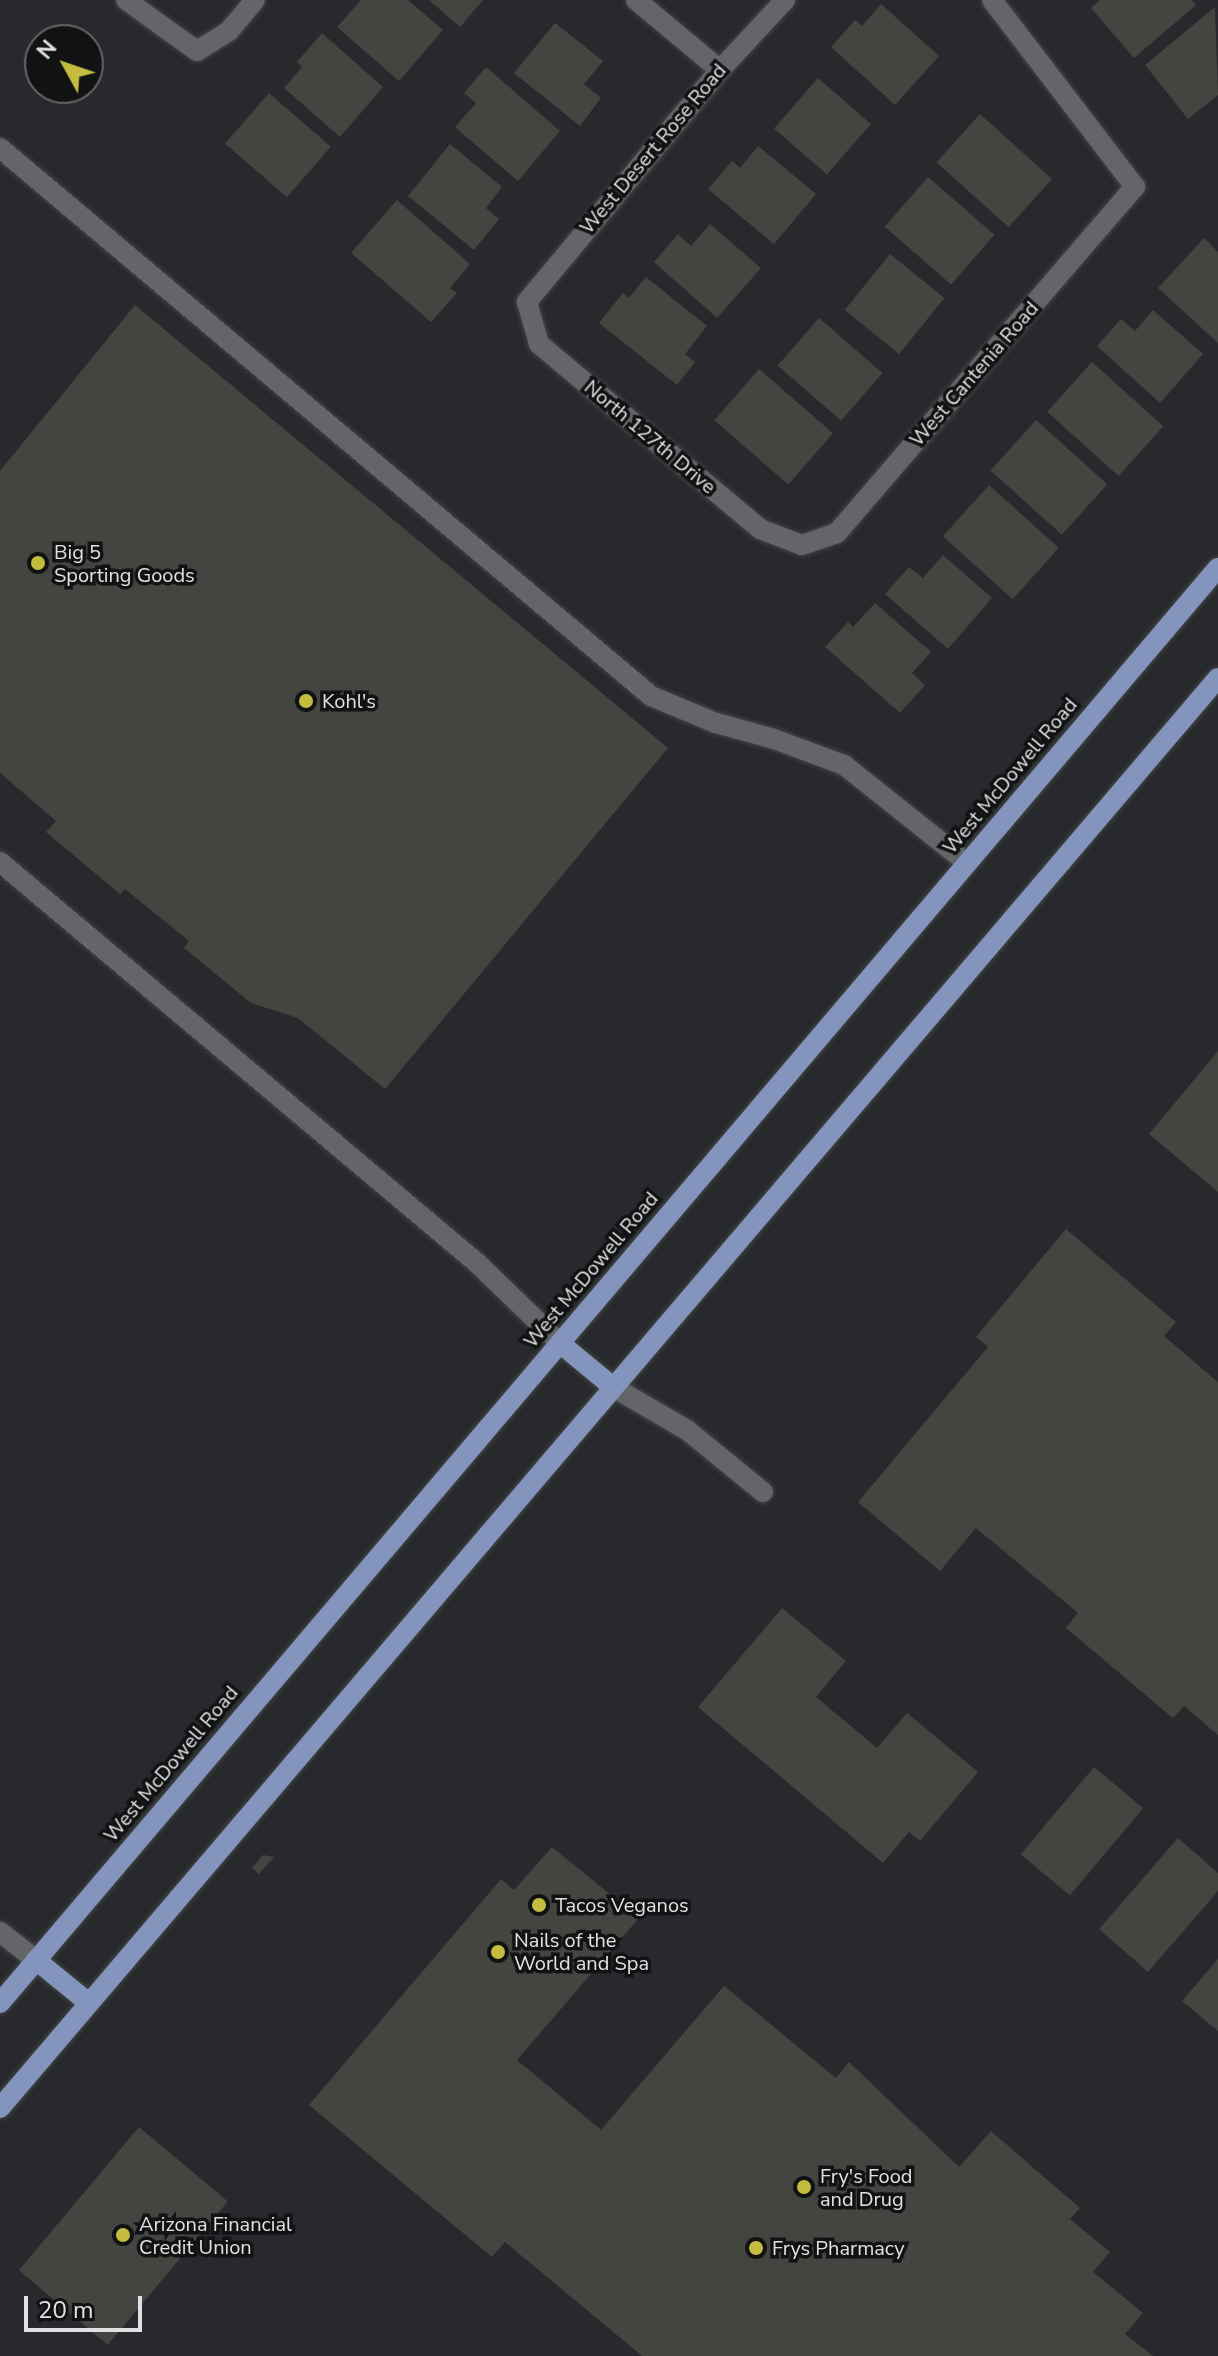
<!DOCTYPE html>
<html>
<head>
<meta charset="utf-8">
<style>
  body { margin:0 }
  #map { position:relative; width:1218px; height:2356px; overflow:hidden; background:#28292c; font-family:"Nunito Sans",sans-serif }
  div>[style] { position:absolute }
  .building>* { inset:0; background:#444441; transform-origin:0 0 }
  .roads { filter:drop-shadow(0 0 2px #434446) drop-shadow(0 0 2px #434446) }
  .service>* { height:20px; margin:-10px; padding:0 10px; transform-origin:10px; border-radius:10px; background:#646568 }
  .minor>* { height:20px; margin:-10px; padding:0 10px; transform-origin:10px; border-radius:10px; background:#646568 }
  .primary>* { height:20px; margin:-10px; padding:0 10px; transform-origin:10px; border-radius:10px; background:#8495bd }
  .dots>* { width:22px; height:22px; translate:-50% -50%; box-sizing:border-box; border:4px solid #111213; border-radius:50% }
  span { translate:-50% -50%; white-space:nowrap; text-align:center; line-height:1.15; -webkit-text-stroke:7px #111213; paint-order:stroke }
  .street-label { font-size:20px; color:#e0e1e3 }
  .poi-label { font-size:20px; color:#e0e1e3 }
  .left { translate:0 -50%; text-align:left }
  .north { position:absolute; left:24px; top:24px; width:80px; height:80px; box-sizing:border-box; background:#111213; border:2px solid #646566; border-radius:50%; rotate:310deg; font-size:22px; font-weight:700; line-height:32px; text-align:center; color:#e0e1e3 }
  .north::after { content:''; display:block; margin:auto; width:28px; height:36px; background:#c4bc3e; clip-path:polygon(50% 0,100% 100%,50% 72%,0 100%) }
  .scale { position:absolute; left:24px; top:2296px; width:118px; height:36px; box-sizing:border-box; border:4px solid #e0e1e3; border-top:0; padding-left:10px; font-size:24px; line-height:28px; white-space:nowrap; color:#e0e1e3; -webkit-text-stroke:6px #111213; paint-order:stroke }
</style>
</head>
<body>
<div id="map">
  <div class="building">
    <i style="clip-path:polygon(361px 0,408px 0,443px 30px,399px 81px,337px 27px)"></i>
    <i style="clip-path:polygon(429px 0,483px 0,460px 27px)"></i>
    <i style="clip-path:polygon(1100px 0,1192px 0,1196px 5px,1134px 58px,1091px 8px)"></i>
    <i style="clip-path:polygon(881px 4px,939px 56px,895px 105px,831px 47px,855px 20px,862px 26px)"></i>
    <i style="clip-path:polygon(1215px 7px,1218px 95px,1188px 119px,1145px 65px)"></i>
    <i style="clip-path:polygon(555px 23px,603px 61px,584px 84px,601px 98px,580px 126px,514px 73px)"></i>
    <i style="clip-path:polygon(322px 33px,383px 87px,340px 137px,284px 88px,302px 67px,297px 62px)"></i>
    <i style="clip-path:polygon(486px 67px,560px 131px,518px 181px,455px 127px,476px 103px,464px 93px)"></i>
    <i style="left:818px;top:78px;width:70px;height:67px;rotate:41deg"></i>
    <i style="left:269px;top:93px;width:82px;height:67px;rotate:41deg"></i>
    <i style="left:980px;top:114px;width:97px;height:65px;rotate:42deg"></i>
    <i style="clip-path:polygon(450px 144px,502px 187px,486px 208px,499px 219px,474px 250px,408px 196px)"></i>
    <i style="clip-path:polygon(758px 146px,816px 194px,774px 244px,708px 189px,732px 161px,740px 168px)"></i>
    <i style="left:928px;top:177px;width:88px;height:66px;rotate:41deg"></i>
    <i style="clip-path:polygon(397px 200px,470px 264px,450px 288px,457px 293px,431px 322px,351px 253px)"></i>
    <i style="clip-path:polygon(710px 224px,761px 268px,717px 318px,654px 262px,678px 234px,691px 246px)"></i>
    <i style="clip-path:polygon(1204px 238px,1218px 252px,1218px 343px,1158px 288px)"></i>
    <i style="left:890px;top:254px;width:70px;height:72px;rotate:39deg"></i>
    <i style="clip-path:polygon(646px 277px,707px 326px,685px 354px,695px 362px,677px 385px,599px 323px,623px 293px,629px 298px)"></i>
    <i style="clip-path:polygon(135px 305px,668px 748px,385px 1089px,298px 1018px,251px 1003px,184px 948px,189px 941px,125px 889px,120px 894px,46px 832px,56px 821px,0 773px,0 471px)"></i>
    <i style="clip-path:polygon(1153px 310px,1203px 354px,1160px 403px,1097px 346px,1121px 319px,1135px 331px)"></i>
    <i style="left:819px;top:318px;width:84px;height:63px;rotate:41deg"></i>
    <i style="left:1092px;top:362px;width:96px;height:67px;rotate:42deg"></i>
    <i style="left:759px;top:369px;width:98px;height:68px;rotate:41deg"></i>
    <i style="left:1036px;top:420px;width:96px;height:68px;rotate:42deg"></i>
    <i style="left:989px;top:485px;width:94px;height:69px;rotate:42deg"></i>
    <i style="clip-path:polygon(943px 555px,992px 598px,948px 649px,885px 594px,909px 567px,923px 578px)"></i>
    <i style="clip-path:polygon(875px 603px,931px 652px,912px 673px,925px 685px,900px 713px,825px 647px,848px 622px,853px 627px)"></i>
    <i style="clip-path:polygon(1218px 1051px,1218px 1192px,1149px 1134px)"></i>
    <i style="clip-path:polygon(1066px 1229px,1176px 1322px,1164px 1336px,1218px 1382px,1218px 1735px,1184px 1706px,1173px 1718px,1066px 1628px,1078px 1613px,976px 1528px,940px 1571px,858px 1502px,988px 1347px,976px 1337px)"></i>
    <i style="clip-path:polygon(782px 1608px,846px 1661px,816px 1697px,877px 1748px,907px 1713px,978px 1772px,920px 1841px,909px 1832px,883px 1863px,698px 1707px)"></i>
    <i style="left:1094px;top:1767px;width:64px;height:114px;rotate:40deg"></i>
    <i style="clip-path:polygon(1178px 1838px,1218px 1873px,1218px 1891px,1148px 1972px,1099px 1929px)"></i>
    <i style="clip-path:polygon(552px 1847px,639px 1918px,517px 2060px,601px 2130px,724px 1986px,836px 2078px,849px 2062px,959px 2167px,991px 2131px,1080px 2208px,1070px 2219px,1110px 2252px,1093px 2272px,1143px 2313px,1125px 2334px,1153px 2356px,642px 2356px,505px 2242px,492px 2257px,309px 2105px,501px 1879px,514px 1890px)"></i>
    <i style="clip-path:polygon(263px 1855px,274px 1857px,259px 1874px,252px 1868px)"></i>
    <i style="clip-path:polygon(1218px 1959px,1218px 2031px,1182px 2001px)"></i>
    <i style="left:139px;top:2127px;width:116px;height:187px;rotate:40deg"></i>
  </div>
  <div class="roads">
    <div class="service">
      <i style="left:0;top:148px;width:851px;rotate:40.09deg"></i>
      <i style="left:651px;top:696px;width:70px;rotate:22.6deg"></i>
      <i style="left:716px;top:723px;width:60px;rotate:15.4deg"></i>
      <i style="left:774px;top:739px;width:75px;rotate:20.4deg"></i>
      <i style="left:844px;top:765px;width:157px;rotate:38.5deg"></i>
      <i style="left:0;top:862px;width:623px;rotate:40.05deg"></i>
      <i style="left:477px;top:1263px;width:117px;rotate:44deg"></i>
      <i style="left:613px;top:1387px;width:86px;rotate:30.2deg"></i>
      <i style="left:687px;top:1430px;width:98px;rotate:39.2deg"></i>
      <i style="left:0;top:1932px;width:46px;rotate:37.9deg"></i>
    </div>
    <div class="minor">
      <i style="left:126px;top:0;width:87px;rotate:35.7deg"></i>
      <i style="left:197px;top:51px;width:38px;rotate:-32deg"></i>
      <i style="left:229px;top:31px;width:40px;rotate:-50deg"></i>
      <i style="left:636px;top:0;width:109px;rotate:39.8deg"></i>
      <i style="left:785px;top:0;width:96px;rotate:132.9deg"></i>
      <i style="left:720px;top:70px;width:302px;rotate:129.8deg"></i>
      <i style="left:527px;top:302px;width:44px;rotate:74.1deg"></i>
      <i style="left:539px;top:344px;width:288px;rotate:39.9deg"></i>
      <i style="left:760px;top:529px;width:45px;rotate:20.9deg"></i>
      <i style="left:802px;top:545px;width:37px;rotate:-19deg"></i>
      <i style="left:837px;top:533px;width:457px;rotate:-49.3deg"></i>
      <i style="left:1135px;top:187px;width:235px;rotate:-127.4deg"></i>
    </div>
    <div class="primary">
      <i style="left:561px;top:1344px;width:67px;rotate:39.6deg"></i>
      <i style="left:36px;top:1960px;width:68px;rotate:39.1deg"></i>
      <i style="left:0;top:2003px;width:1882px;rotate:-49.68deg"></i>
      <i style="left:0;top:2108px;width:1878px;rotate:-49.58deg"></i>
    </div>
  </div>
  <div class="dots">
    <i style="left:38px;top:563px;background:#c4bc3e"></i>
    <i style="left:306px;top:701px;background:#c4bc3e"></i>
    <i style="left:539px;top:1905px;background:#c4bc3e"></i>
    <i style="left:498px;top:1952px;background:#c4bc3e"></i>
    <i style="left:804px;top:2187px;background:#c4bc3e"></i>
    <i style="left:123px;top:2235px;background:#c4bc3e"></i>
    <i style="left:756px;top:2248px;background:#c4bc3e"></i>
  </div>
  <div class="street-label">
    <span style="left:653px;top:149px;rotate:-50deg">West Desert Rose Road</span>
    <span style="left:974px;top:374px;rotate:-49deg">West Cantenia Road</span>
    <span style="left:650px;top:437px;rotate:40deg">North 127th Drive</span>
    <span style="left:1010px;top:776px;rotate:-50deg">West McDowell Road</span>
    <span style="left:591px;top:1270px;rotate:-50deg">West McDowell Road</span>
    <span style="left:171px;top:1764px;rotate:-50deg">West McDowell Road</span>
  </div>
  <div class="poi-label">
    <span class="left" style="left:54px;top:564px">Big 5<br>Sporting Goods</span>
    <span class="left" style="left:322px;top:701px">Kohl's</span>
    <span class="left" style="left:555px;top:1905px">Tacos Veganos</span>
    <span class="left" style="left:514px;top:1952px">Nails of the<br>World and Spa</span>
    <span class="left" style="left:820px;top:2188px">Fry's Food<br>and Drug</span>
    <span class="left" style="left:139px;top:2236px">Arizona Financial<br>Credit Union</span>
    <span class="left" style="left:772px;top:2248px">Frys Pharmacy</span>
  </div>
  <div class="north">N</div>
  <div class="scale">20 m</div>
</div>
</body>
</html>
